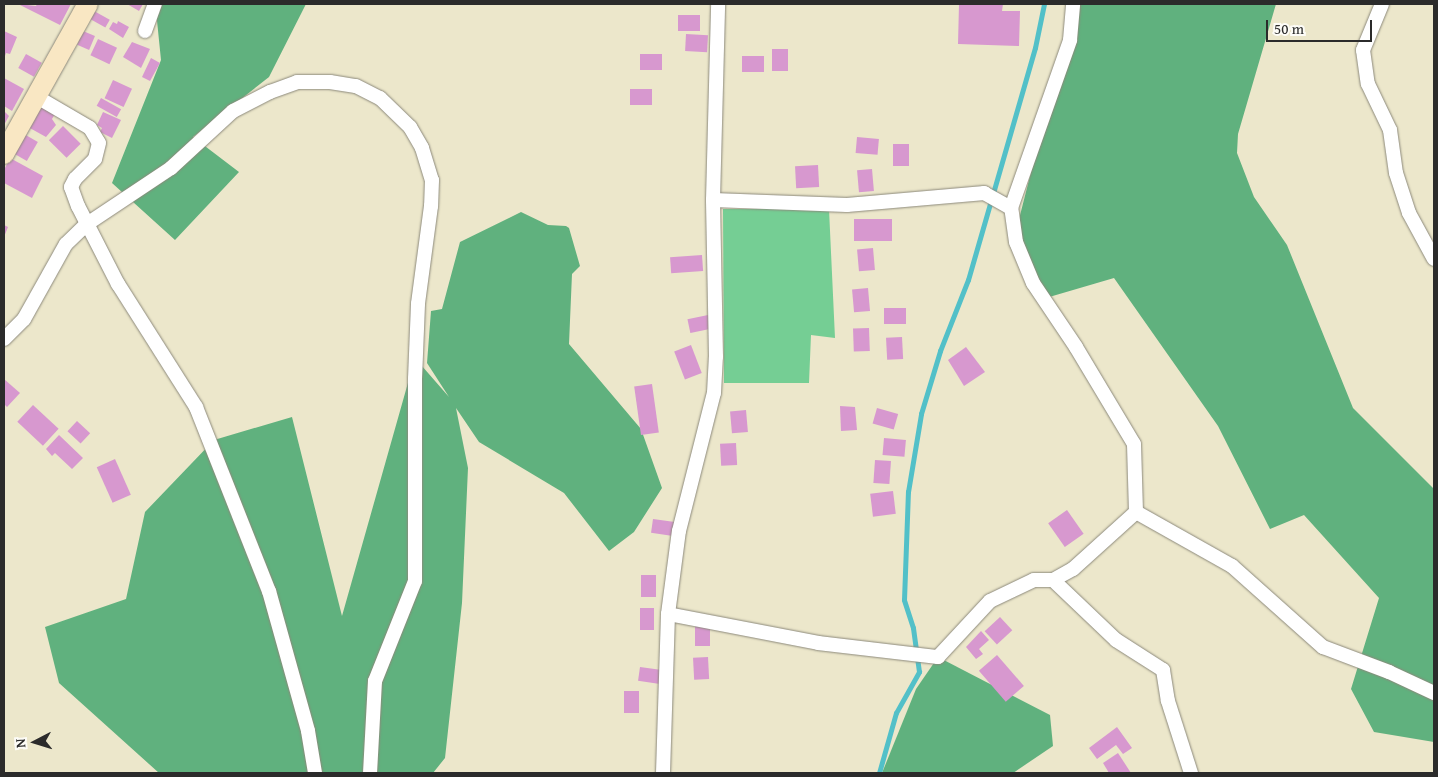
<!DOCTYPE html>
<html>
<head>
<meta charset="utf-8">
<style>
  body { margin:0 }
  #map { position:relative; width:1438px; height:777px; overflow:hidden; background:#ece7cb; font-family:"Gentium Book Plus",serif }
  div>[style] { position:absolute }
  .green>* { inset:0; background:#75ce94 }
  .forest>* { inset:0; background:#60b17e }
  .stream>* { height:4.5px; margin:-2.25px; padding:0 2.25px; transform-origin:2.25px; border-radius:2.25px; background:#52c0c8 }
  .building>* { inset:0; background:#d798cf; transform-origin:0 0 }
  .roads { filter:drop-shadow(0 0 1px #8c897b) drop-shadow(0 0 1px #8c897b) }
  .street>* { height:14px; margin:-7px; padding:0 7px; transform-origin:7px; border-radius:7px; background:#fff }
  .secondary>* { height:20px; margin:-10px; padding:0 10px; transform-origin:10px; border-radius:10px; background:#f9e7c3 }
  span { translate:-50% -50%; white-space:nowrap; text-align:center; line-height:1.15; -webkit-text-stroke:5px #fdfcf7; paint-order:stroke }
  .frame { position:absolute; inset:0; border:5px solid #2b2b2b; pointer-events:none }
  .north { position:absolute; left:10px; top:717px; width:50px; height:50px; -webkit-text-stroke:4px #fdfcf7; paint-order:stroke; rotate:265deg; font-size:14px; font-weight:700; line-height:20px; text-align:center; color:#2b2b2b }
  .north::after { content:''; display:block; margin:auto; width:18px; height:22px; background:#2b2b2b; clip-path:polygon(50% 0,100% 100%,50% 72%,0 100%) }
  .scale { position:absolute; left:1266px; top:20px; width:106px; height:22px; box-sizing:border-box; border:2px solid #2b2b2b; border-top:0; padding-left:6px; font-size:15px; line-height:18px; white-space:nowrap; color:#2b2b2b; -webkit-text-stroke:4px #fdfcf7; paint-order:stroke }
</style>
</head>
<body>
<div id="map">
  <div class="green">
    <i style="clip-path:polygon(723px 209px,829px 209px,835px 338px,811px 335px,809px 383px,724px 383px)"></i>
  </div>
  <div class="forest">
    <i style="clip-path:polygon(158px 4px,306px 4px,269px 77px,193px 137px,239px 172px,175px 240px,112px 183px,161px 60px,156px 11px)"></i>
    <i style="clip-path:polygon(1074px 4px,1276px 4px,1238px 134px,1237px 153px,1254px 197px,1287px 245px,1353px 408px,1434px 489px,1434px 742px,1374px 732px,1351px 689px,1379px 598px,1304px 515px,1270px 529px,1218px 426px,1114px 278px,1039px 300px,1017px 227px)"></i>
    <i style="clip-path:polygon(521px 212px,548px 225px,566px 226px,569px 228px,580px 266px,572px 274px,569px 344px,641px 429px,662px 488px,634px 532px,609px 551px,564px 493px,479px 442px,456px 408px,468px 468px,462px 603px,445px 758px,433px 773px,159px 773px,59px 683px,45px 627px,126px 599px,145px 512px,214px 440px,292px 417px,342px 616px,415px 358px,449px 397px,427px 363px,431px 311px,442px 309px,460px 242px)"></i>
    <i style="clip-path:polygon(938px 657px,1050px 715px,1053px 746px,1013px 773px,882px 773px,916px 689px)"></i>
  </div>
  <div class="stream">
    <i style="left:879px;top:773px;width:62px;rotate:-74.2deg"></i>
    <i style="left:896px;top:713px;width:47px;rotate:-60.7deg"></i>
    <i style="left:919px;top:672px;width:44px;rotate:-97.8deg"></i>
    <i style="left:913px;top:628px;width:29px;rotate:-108deg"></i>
    <i style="left:904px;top:600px;width:108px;rotate:-87.9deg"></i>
    <i style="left:908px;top:492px;width:79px;rotate:-80.5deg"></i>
    <i style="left:921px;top:414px;width:66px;rotate:-73.2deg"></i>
    <i style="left:940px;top:351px;width:76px;rotate:-68.5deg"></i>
    <i style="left:968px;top:280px;width:241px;rotate:-73.9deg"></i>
    <i style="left:1035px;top:48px;width:45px;rotate:-78.4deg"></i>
  </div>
  <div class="building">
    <i style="clip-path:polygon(18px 4px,36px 6px,37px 4px,71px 4px,60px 25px)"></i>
    <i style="clip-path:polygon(127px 4px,143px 4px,139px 11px)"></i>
    <i style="clip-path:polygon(959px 4px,1003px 4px,1002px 11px,1020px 11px,1019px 46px,958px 44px)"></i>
    <i style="left:94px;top:11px;width:18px;height:9px;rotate:29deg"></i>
    <i style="left:678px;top:15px;width:22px;height:16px"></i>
    <i style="clip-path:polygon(118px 21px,129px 27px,123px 38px,109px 29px,113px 22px,117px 24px)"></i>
    <i style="clip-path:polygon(4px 31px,17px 37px,10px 54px,6px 53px,4px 59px)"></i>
    <i style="left:83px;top:31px;width:13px;height:15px;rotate:23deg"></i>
    <i style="left:686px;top:34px;width:22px;height:17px;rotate:3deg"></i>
    <i style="left:98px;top:39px;width:21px;height:18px;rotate:25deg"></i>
    <i style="clip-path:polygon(132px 42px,150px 49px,141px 68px,123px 57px)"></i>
    <i style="left:772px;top:49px;width:16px;height:22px"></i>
    <i style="left:26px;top:54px;width:18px;height:16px;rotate:29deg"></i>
    <i style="left:640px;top:54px;width:22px;height:16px"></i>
    <i style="left:742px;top:56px;width:22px;height:16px"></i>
    <i style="clip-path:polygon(151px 58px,160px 63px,150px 81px,142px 77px)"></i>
    <i style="clip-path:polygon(4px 78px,24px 89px,12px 111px,4px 106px)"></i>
    <i style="left:113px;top:80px;width:21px;height:20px;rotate:25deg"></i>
    <i style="left:630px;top:89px;width:22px;height:16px"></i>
    <i style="left:101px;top:98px;width:23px;height:9px;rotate:29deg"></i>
    <i style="clip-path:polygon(41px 105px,56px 112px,52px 119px,56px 125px,46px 137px,28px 127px)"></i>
    <i style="clip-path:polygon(4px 111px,9px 116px,4px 125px)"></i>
    <i style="clip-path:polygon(103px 112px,121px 120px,112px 138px,100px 132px,102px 128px,97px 125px)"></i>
    <i style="left:63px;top:126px;width:25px;height:20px;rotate:45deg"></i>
    <i style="left:24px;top:134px;width:16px;height:22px;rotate:30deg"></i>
    <i style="left:857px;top:137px;width:22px;height:16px;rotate:5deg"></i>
    <i style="left:893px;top:144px;width:16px;height:22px"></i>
    <i style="clip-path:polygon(10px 158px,43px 176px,32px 198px,4px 183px,4px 170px)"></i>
    <i style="left:818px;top:165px;width:22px;height:23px;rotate:87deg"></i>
    <i style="left:872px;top:169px;width:22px;height:15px;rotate:85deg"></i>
    <i style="left:854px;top:219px;width:38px;height:22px"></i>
    <i style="clip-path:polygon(4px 225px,8px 227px,4px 237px)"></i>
    <i style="left:873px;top:248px;width:22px;height:16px;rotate:85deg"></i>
    <i style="left:702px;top:255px;width:16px;height:32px;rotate:86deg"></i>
    <i style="left:868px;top:288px;width:23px;height:16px;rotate:85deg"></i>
    <i style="left:884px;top:308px;width:22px;height:16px"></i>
    <i style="left:708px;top:315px;width:14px;height:21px;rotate:78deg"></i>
    <i style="left:869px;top:328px;width:23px;height:16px;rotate:88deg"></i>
    <i style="left:902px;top:337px;width:22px;height:16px;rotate:87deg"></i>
    <i style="left:691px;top:345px;width:30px;height:18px;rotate:69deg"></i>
    <i style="clip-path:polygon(966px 347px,985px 372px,964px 386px,948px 360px)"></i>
    <i style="clip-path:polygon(4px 379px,20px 393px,7px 407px,4px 404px)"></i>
    <i style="left:652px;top:384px;width:49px;height:18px;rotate:82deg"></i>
    <i style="left:33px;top:405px;width:35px;height:23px;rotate:43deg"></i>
    <i style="clip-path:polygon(840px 406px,855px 407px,857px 430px,841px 431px)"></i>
    <i style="left:877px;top:408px;width:22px;height:16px;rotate:16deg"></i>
    <i style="left:746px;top:410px;width:22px;height:16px;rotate:85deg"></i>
    <i style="left:77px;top:421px;width:18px;height:14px;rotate:43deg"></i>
    <i style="clip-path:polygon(59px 435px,83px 458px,72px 469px,55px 453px,52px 456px,46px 449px)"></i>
    <i style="left:884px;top:438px;width:22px;height:17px;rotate:5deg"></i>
    <i style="left:736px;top:443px;width:22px;height:16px;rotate:87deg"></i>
    <i style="left:115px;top:459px;width:39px;height:20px;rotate:66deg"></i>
    <i style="left:875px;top:460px;width:16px;height:23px;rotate:4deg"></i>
    <i style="left:893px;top:491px;width:23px;height:23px;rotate:83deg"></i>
    <i style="left:1067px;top:510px;width:29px;height:23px;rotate:55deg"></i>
    <i style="left:653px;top:519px;width:22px;height:14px;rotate:8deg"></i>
    <i style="left:641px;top:575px;width:15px;height:22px"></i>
    <i style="left:640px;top:608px;width:14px;height:22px"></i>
    <i style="left:1000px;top:617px;width:18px;height:21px;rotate:47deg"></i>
    <i style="left:695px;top:624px;width:15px;height:22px"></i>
    <i style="clip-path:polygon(981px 631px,989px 640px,979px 649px,983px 654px,976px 659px,966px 647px)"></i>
    <i style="left:997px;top:655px;width:41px;height:24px;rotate:49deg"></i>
    <i style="left:708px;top:657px;width:22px;height:15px;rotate:87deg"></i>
    <i style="left:640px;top:667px;width:22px;height:14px;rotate:8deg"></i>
    <i style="left:624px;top:691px;width:15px;height:22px"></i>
    <i style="clip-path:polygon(1117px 727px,1132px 748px,1123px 754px,1116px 745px,1097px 759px,1089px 748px)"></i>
    <i style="clip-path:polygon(1118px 753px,1131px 773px,1109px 773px,1103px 763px)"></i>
  </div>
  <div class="roads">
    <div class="street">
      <i style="left:1382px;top:4px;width:50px;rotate:112.4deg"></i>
      <i style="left:1363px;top:50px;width:34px;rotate:82deg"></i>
      <i style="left:1368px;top:84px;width:51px;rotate:64.4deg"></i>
      <i style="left:1390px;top:130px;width:43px;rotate:82.1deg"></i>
      <i style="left:1396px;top:173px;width:42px;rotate:72deg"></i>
      <i style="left:1409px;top:213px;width:52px;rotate:61.5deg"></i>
      <i style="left:145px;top:31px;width:29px;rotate:-70deg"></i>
      <i style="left:37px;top:97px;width:61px;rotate:30.3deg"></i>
      <i style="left:90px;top:128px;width:17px;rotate:59deg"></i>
      <i style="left:99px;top:143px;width:16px;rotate:104deg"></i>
      <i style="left:95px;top:159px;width:28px;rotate:135deg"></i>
      <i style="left:75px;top:179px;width:9px;rotate:117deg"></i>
      <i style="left:71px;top:187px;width:20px;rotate:70deg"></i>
      <i style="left:78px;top:206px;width:88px;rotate:62.9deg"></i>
      <i style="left:118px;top:284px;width:146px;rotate:57.6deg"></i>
      <i style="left:196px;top:407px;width:198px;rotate:68.4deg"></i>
      <i style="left:269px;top:591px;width:145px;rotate:74.4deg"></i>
      <i style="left:308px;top:731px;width:43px;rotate:80.5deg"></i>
      <i style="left:713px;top:200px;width:134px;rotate:2.1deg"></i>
      <i style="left:847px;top:205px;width:138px;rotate:-5deg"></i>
      <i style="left:984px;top:193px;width:31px;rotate:29deg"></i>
      <i style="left:4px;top:339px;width:28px;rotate:-45deg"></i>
      <i style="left:24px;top:319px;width:86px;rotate:-60.8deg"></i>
      <i style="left:66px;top:244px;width:29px;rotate:-44deg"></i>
      <i style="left:87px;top:224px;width:101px;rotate:-33.7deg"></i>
      <i style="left:171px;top:168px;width:84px;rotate:-42.6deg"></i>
      <i style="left:233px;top:111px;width:42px;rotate:-27.2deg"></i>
      <i style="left:270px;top:92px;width:29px;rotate:-20deg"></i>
      <i style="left:297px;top:82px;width:33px"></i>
      <i style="left:330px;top:82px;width:26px;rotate:9deg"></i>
      <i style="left:356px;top:86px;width:27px;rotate:27deg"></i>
      <i style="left:380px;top:98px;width:42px;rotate:44deg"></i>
      <i style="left:410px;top:127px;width:24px;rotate:60deg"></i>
      <i style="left:422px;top:148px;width:34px;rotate:73deg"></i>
      <i style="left:432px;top:180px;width:26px;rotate:92deg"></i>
      <i style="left:431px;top:206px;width:99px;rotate:97.6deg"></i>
      <i style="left:418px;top:304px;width:75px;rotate:92.3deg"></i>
      <i style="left:415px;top:379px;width:202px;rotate:90deg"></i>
      <i style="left:415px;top:581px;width:108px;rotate:111.8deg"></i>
      <i style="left:375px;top:681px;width:92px;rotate:93.1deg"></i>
      <i style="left:1136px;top:512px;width:110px;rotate:29.4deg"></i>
      <i style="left:1232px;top:566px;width:122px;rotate:41.7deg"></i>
      <i style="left:1323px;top:647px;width:71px;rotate:20.7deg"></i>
      <i style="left:1389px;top:672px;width:50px;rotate:25deg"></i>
      <i style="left:1053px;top:580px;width:87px;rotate:43.6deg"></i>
      <i style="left:1116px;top:640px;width:56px;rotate:32.6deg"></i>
      <i style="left:1163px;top:670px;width:31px;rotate:81deg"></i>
      <i style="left:1168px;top:701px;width:76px;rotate:72.3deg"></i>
      <i style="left:668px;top:614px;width:153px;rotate:10.9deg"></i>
      <i style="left:818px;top:643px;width:121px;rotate:6.7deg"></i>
      <i style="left:938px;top:657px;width:76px;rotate:-47.1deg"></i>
      <i style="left:990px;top:601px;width:49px;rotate:-25.5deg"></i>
      <i style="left:1034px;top:580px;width:19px"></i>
      <i style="left:1053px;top:580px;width:23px;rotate:-29deg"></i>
      <i style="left:1073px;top:569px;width:85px;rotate:-42.1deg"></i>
      <i style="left:1136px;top:512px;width:68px;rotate:-91.7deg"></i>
      <i style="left:1134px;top:444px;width:113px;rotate:-120.9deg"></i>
      <i style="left:1076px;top:347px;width:77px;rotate:-123.9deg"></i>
      <i style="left:1033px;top:283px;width:44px;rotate:-112.5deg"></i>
      <i style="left:1016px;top:242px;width:34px;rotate:-98deg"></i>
      <i style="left:1011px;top:208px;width:178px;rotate:-70.6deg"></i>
      <i style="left:1070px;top:40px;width:36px;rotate:-85deg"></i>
      <i style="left:663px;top:773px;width:159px;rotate:-88.2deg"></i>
      <i style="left:668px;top:614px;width:84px;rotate:-82.5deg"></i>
      <i style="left:679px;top:531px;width:142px;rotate:-75.8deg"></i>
      <i style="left:714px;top:393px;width:36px;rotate:-87deg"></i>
      <i style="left:716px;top:357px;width:157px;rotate:-91.1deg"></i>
      <i style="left:713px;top:200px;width:196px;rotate:-88.5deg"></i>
    </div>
    <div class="secondary">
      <i style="left:4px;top:154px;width:172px;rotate:-60.8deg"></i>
    </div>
  </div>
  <div class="frame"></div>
  <div class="north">N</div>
  <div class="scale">50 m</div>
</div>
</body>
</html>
